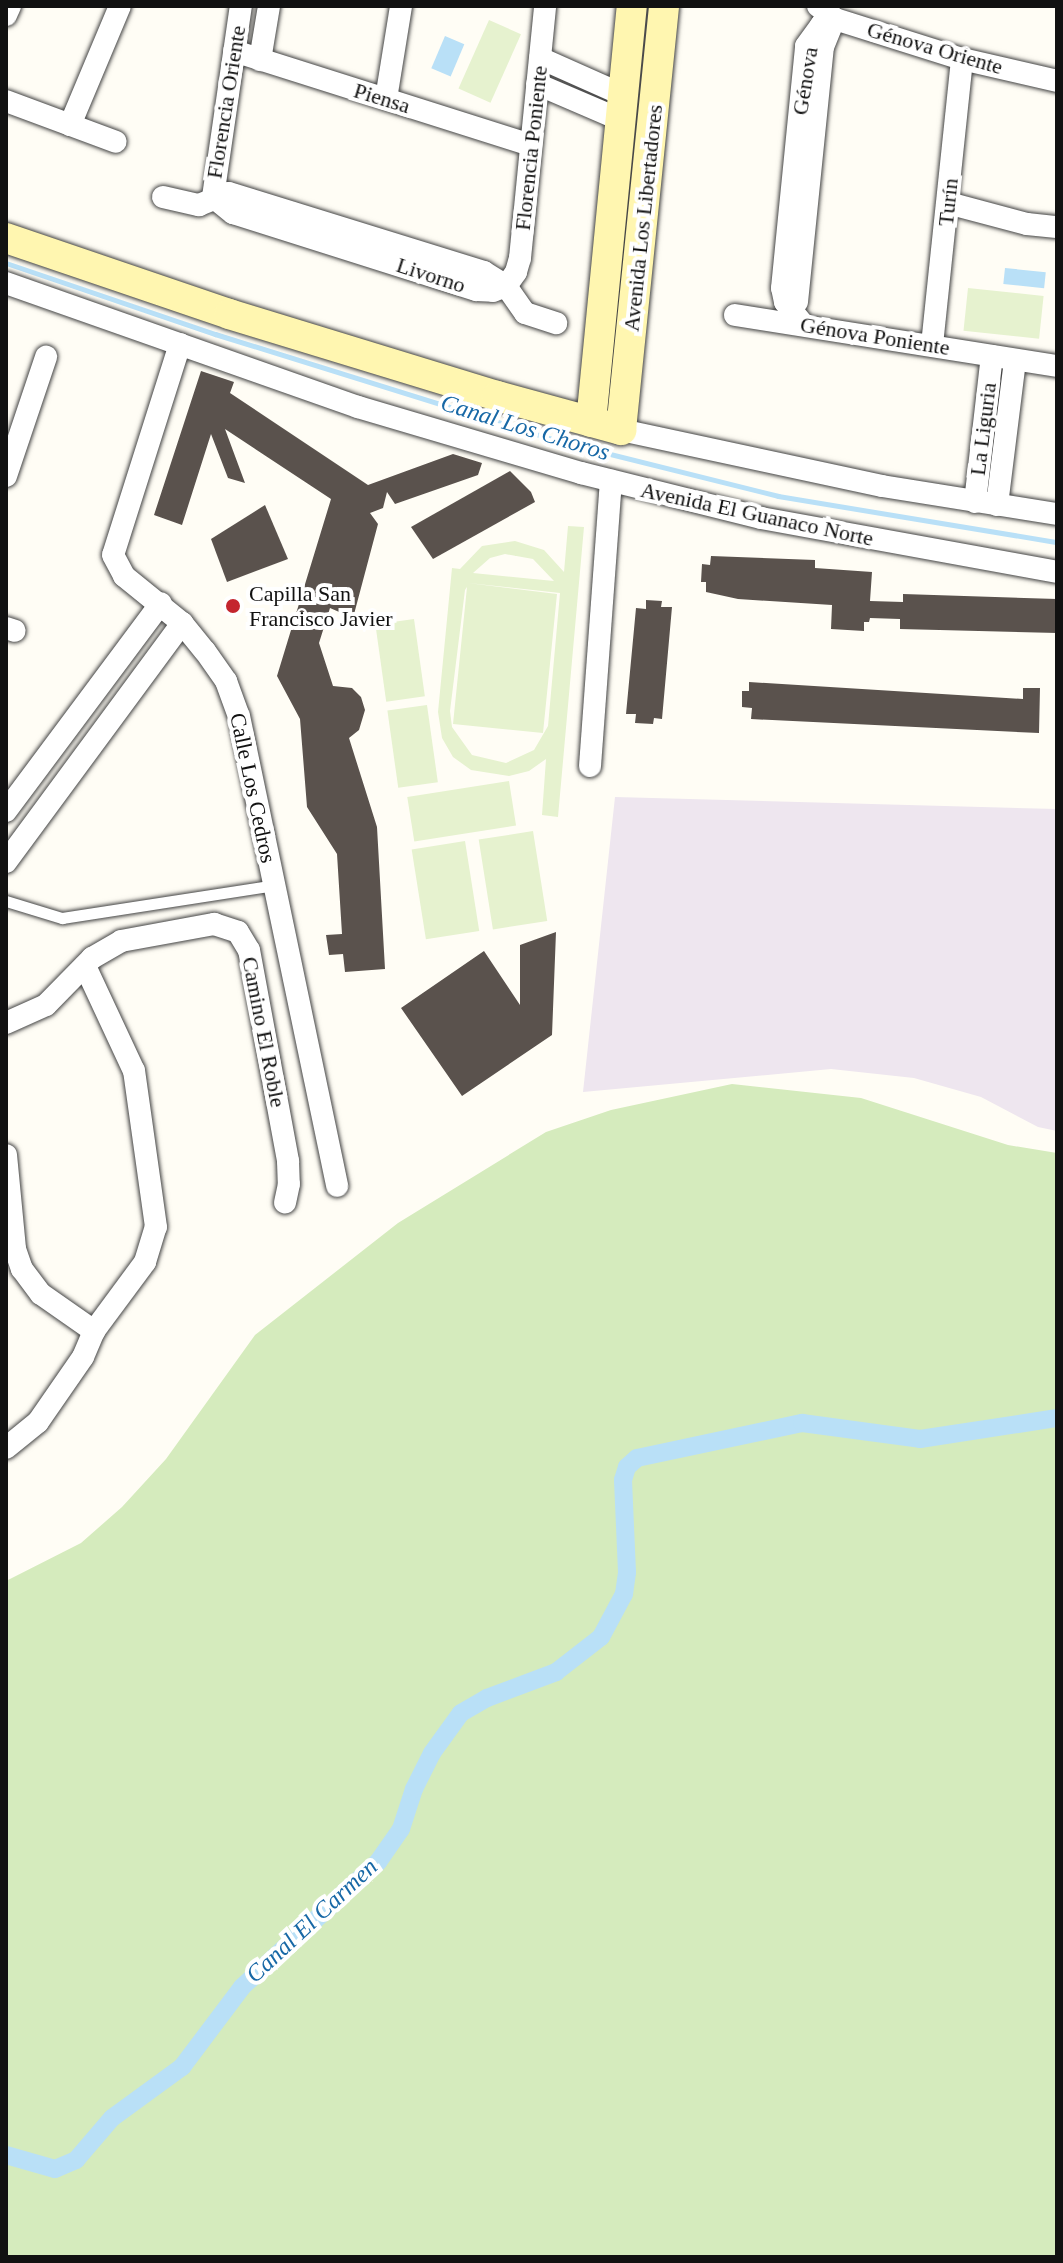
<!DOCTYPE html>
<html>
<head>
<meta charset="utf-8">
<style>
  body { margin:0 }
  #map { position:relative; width:1063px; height:2263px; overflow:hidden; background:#fffdf5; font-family:"Times New Roman",serif }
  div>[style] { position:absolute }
  .industrial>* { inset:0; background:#eee6ef }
  .green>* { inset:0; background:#d5ebbd }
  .pitch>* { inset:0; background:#e6f2cf; transform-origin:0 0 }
  .water>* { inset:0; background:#b9e0f7; transform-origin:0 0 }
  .stream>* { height:5px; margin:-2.5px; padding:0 2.5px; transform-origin:2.5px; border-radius:2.5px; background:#b9e0f7 }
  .canal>* { height:18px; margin:-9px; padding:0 9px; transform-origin:9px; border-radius:9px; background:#b9e0f7 }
  .building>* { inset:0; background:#5a524d }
  .roads { filter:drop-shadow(0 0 2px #444) drop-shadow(0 0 2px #444) }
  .lane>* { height:11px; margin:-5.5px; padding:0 5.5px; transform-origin:5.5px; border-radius:5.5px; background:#fff }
  .street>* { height:22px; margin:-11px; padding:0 11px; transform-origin:11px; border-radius:11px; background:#fff }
  .secondary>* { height:30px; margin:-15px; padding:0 15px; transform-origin:15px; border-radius:15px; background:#fff6b0 }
  .dots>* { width:22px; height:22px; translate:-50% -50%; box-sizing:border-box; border:4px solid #fff; border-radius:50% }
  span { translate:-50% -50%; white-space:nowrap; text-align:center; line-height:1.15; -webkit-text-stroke:8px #fff; paint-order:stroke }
  .street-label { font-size:22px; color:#111 }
  .poi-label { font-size:22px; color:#111 }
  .left { translate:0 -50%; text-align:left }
  .water-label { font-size:24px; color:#1768a6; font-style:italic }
  .frame { position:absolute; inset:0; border:8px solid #111; pointer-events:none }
</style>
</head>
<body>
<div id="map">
  <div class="industrial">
    <i style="clip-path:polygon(615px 797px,1057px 809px,1057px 1131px,1038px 1127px,981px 1097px,914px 1078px,831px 1069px,583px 1092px)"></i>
  </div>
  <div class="green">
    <i style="clip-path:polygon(732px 1084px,861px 1098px,1008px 1145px,1057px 1153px,1057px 2257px,6px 2257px,6px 1581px,81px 1543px,122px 1507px,166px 1459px,255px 1335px,398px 1223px,546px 1132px,611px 1110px)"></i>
  </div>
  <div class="pitch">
    <i style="left:489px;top:20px;width:35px;height:75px;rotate:24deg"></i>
    <i style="left:968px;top:288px;width:76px;height:43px;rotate:6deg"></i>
    <i style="clip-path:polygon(evenodd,568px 526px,584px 527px,558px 817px,542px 815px,546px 759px,529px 771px,509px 776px,471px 770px,453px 757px,442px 738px,438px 712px,452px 568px,460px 569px,482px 546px,515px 541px,544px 550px,564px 572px,568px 526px,505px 554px,533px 559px,554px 581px,473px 573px,490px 558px,505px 554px,568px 526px,468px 583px,560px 593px,548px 726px,534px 750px,506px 763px,472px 755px,452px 727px,450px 711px,465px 590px,467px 587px,453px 724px,543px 733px,557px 594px,468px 583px)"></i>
    <i style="left:414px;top:619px;width:78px;height:39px;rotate:82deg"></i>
    <i style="left:427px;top:705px;width:78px;height:40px;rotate:82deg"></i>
    <i style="left:509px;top:781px;width:45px;height:103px;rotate:81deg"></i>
    <i style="left:533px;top:831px;width:91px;height:55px;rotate:81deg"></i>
    <i style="left:465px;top:841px;width:91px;height:54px;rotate:81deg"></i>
  </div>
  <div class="water">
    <i style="left:445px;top:36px;width:21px;height:35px;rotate:23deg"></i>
    <i style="left:1005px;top:268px;width:41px;height:16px;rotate:6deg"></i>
  </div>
  <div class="stream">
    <i style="left:6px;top:263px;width:221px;rotate:18.8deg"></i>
    <i style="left:215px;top:334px;width:368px;rotate:17.3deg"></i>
    <i style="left:566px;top:443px;width:219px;rotate:14deg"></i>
    <i style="left:778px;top:496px;width:283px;rotate:9.4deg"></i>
  </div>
  <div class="canal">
    <i style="left:6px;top:2155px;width:51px;rotate:15.9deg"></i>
    <i style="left:55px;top:2169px;width:23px;rotate:-23deg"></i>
    <i style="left:76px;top:2160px;width:55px;rotate:-49.4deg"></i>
    <i style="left:112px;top:2118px;width:87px;rotate:-36.1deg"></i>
    <i style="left:182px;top:2067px;width:100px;rotate:-53.1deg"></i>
    <i style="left:242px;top:1987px;width:185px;rotate:-42.6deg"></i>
    <i style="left:378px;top:1862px;width:40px;rotate:-55.1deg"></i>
    <i style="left:401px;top:1829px;width:42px;rotate:-72deg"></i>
    <i style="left:414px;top:1789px;width:40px;rotate:-63.4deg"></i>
    <i style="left:432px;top:1753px;width:49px;rotate:-54.1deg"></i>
    <i style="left:461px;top:1713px;width:30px;rotate:-30deg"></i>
    <i style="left:487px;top:1698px;width:74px;rotate:-20.6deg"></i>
    <i style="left:556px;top:1672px;width:57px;rotate:-37.9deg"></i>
    <i style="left:601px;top:1637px;width:49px;rotate:-61.9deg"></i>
    <i style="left:624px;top:1594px;width:22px;rotate:-82deg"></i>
    <i style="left:627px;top:1572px;width:92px;rotate:-92.5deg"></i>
    <i style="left:623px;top:1480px;width:14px;rotate:-73deg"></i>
    <i style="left:627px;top:1467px;width:13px;rotate:-42deg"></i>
    <i style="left:637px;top:1458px;width:169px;rotate:-12deg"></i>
    <i style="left:802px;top:1423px;width:119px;rotate:7.7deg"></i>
    <i style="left:920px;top:1439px;width:139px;rotate:-8.7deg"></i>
  </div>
  <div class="building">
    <i style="clip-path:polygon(201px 371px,234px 382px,230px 393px,368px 485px,453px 454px,482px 463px,478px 475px,395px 504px,387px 492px,383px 508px,370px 513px,378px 524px,353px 618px,330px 608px,319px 643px,333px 686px,352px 688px,361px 697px,365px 710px,359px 730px,349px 738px,377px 827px,385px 969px,345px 972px,343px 954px,329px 955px,326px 935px,342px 934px,337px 854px,307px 807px,300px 719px,277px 676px,331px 499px,225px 429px,245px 483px,228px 478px,211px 434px,182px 525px,154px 515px)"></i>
    <i style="clip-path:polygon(510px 471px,531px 492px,535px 502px,433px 559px,411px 527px)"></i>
    <i style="clip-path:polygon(265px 505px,288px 559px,227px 582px,211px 539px)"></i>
    <i style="clip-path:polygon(711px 556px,815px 560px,815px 568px,872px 572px,870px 601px,903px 602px,903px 594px,1057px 599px,1057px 633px,900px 629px,900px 619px,870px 618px,869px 622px,864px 622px,864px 631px,831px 629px,832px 605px,738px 599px,706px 592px,706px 582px,701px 582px,702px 564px,710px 565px)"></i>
    <i style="clip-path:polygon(646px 600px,662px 601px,661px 607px,672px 607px,662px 719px,654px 718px,653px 724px,635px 723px,636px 714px,626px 714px,636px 608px,646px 609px)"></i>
    <i style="clip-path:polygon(749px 682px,1023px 699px,1023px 688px,1040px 688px,1039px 733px,751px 719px,752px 708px,742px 707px,742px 691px,749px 691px)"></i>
    <i style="clip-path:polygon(556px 932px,552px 1035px,462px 1096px,401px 1008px,484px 951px,520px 1005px,520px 945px)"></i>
  </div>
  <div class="roads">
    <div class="lane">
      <i style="left:6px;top:901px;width:59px;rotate:16.9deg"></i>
      <i style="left:62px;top:918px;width:215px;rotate:-8.8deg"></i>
    </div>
    <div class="street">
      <i style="left:818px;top:6px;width:21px;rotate:37deg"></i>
      <i style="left:835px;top:19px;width:133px;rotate:17.5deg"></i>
      <i style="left:962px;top:59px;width:98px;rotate:13deg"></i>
      <i style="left:6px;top:15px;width:10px;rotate:-66deg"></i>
      <i style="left:234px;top:51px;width:312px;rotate:17.6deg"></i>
      <i style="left:540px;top:58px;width:91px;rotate:24deg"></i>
      <i style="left:260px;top:60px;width:55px;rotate:-80.5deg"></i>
      <i style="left:537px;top:84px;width:91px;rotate:23.2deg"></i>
      <i style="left:386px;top:99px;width:94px;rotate:-80.8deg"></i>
      <i style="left:6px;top:101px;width:117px;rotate:20.4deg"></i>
      <i style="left:70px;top:125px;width:129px;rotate:-67.2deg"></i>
      <i style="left:163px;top:197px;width:37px;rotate:13deg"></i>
      <i style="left:199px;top:205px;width:32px;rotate:-22deg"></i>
      <i style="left:229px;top:193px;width:267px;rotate:17.2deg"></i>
      <i style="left:484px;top:272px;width:26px;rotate:32deg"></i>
      <i style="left:506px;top:286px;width:33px;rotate:55deg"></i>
      <i style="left:525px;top:313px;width:33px;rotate:18deg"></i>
      <i style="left:213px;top:197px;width:26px;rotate:39deg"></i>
      <i style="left:233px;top:213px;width:255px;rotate:17.6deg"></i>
      <i style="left:476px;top:290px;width:17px;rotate:3deg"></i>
      <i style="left:493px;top:291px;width:14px;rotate:-21deg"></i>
      <i style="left:213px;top:197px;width:193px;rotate:-81.7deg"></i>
      <i style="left:948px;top:203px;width:82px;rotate:14.9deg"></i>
      <i style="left:1027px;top:224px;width:30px;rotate:6deg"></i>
      <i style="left:6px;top:283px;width:373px;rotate:19.4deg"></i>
      <i style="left:358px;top:407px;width:233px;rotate:16.5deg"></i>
      <i style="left:581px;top:473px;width:186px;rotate:14deg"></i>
      <i style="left:761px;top:518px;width:301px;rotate:10.3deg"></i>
      <i style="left:506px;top:286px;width:17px;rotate:-54deg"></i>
      <i style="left:516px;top:272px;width:15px;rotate:-74deg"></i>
      <i style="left:520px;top:258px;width:253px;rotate:-84.3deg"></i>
      <i style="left:797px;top:302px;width:256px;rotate:-84.2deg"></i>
      <i style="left:823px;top:47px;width:29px;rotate:-68deg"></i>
      <i style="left:735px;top:315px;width:326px;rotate:9deg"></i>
      <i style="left:802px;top:323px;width:27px;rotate:-129deg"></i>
      <i style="left:785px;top:302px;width:14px;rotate:-102deg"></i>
      <i style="left:782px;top:288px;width:243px;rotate:-84.3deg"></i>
      <i style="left:806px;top:46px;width:26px;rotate:-54deg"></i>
      <i style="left:821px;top:25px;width:15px;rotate:-23deg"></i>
      <i style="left:180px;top:344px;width:221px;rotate:107.6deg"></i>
      <i style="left:113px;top:555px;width:24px;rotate:62deg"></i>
      <i style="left:124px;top:576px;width:75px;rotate:39deg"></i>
      <i style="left:182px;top:623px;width:36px;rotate:51deg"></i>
      <i style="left:205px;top:651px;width:37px;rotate:55deg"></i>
      <i style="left:226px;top:681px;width:37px;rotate:70deg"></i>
      <i style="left:239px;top:716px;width:480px;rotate:78.2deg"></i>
      <i style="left:932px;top:345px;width:288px;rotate:-84deg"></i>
      <i style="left:621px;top:430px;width:267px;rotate:12.1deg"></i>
      <i style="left:882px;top:486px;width:177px;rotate:9.1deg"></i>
      <i style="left:6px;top:476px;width:126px;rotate:-71.4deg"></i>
      <i style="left:975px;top:502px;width:147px;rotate:-83.4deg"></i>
      <i style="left:997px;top:505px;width:146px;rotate:-82.9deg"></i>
      <i style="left:6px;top:628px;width:9px;rotate:18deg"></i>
      <i style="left:590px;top:766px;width:286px;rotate:-85.8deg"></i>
      <i style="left:6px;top:811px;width:259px;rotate:-53.3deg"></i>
      <i style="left:6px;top:862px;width:297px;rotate:-53.6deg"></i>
      <i style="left:6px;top:1023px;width:44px;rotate:-24.2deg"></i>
      <i style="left:46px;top:1005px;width:66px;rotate:-45.6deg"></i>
      <i style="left:92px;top:958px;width:34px;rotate:-30deg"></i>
      <i style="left:121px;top:941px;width:95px;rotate:-10.4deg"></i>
      <i style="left:214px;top:924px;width:25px;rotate:18deg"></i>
      <i style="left:238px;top:932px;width:21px;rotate:59deg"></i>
      <i style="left:249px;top:950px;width:215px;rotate:79.5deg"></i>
      <i style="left:288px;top:1161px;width:23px;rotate:88deg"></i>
      <i style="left:289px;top:1184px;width:19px;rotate:102deg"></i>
      <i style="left:6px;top:1155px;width:94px;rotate:84.5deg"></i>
      <i style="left:15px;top:1249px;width:21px;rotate:71deg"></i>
      <i style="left:22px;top:1269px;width:31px;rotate:53deg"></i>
      <i style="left:41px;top:1294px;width:65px;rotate:34.9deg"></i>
      <i style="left:6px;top:1448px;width:41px;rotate:-39.1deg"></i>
      <i style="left:38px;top:1422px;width:79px;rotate:-55.3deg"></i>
      <i style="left:83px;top:1357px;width:28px;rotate:-67deg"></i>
      <i style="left:94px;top:1331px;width:86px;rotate:-53.5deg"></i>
      <i style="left:145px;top:1262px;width:37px;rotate:-73deg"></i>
      <i style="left:156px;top:1227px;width:158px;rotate:-98deg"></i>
      <i style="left:134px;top:1071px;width:116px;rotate:-115deg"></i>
    </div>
    <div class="secondary">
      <i style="left:6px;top:238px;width:236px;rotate:18.8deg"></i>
      <i style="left:229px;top:314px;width:280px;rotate:17deg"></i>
      <i style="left:497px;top:396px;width:129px;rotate:15.3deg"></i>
      <i style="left:621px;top:430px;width:426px;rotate:-84.2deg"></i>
      <i style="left:591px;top:422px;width:418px;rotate:-84.4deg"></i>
    </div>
  </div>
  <div class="dots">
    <i style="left:233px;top:606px;background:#c4262e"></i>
  </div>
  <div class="street-label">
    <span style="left:935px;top:48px;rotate:16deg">Génova Oriente</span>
    <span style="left:805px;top:81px;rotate:-81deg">Génova</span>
    <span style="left:382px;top:98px;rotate:17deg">Piensa</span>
    <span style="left:226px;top:102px;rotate:-81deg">Florencia Oriente</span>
    <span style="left:531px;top:148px;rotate:-84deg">Florencia Poniente</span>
    <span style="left:948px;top:202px;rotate:-84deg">Turín</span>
    <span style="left:643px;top:218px;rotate:-84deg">Avenida Los Libertadores</span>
    <span style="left:431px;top:275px;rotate:18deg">Livorno</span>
    <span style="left:875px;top:336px;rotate:9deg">Génova Poniente</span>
    <span style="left:983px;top:429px;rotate:-83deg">La Liguria</span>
    <span style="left:757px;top:514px;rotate:12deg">Avenida El Guanaco Norte</span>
    <span style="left:253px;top:788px;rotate:78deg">Calle Los Cedros</span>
    <span style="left:264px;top:1032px;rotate:79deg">Camino El Roble</span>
  </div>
  <div class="poi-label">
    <span class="left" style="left:249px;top:606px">Capilla San<br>Francisco Javier</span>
  </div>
  <div class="water-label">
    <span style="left:525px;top:428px;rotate:17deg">Canal Los Choros</span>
    <span style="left:312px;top:1921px;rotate:-43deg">Canal El Carmen</span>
  </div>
  <div class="frame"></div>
</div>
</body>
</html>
